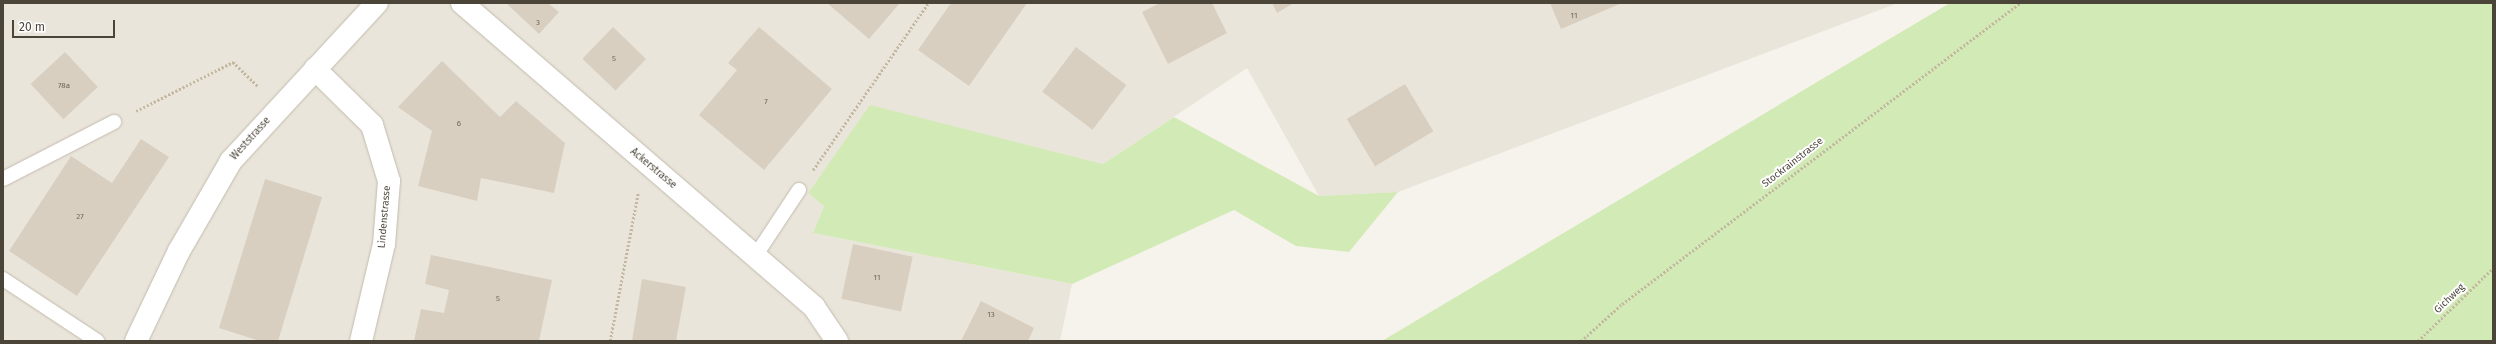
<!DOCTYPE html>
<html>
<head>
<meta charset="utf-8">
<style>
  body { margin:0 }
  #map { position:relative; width:2496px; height:344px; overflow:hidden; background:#f6f3ec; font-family:"Fira Sans",sans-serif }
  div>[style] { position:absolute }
  .residential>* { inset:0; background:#eae5da }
  .green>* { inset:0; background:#d2eab5 }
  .building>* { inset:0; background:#d8cfc1; transform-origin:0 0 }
  .path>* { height:2.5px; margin-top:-1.25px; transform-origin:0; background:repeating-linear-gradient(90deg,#c4b79f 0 2px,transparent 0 4px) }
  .roads { filter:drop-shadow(0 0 1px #c2bbae) drop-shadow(0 0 1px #c2bbae) }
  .service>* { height:14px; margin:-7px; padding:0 7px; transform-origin:7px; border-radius:7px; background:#fff }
  .minor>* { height:22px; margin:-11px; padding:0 11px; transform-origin:11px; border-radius:11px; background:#fff }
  span { translate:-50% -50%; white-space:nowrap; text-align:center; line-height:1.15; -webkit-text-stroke:4px #fff; paint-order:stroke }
  .number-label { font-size:8px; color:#6e675b }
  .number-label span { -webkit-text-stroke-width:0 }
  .street-label { font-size:10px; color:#4b4439 }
  .frame { position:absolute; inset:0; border:4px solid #4b4439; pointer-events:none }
  .scale { position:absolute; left:12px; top:20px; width:103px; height:18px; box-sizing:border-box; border:2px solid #4b4439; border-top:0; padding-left:5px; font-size:12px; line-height:14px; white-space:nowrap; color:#4b4439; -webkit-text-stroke:3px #fff; paint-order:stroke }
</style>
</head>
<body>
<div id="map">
  <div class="residential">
    <i style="clip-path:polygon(3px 3px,1898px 3px,1398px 192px,1319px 196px,1247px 68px,1103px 164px,870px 106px,808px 193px,824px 206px,813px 233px,1072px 284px,1060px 341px,3px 341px)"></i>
  </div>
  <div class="green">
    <i style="clip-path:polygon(1950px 3px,2493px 3px,2493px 341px,1382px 341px)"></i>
    <i style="clip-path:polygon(870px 105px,1103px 164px,1174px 117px,1319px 196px,1398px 192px,1349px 252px,1296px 246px,1234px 210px,1072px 284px,813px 233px,824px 206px,808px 193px)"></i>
  </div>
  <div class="building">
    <i style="clip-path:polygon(506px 3px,548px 3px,559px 12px,539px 34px)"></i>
    <i style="clip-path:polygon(827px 3px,900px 3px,869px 39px)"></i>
    <i style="clip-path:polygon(951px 3px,1027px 3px,969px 86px,918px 50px)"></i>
    <i style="clip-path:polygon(1160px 3px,1212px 3px,1227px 33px,1168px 64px,1142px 12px)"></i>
    <i style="clip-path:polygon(1272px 3px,1294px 3px,1277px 13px)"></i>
    <i style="clip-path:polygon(1550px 3px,1622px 3px,1561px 29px)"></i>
    <i style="left:613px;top:27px;width:46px;height:44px;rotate:44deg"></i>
    <i style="clip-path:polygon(759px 27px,832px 89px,764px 170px,699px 115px,737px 70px,728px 63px)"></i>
    <i style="left:1076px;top:47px;width:63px;height:56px;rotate:37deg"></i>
    <i style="left:65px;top:52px;width:48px;height:47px;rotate:47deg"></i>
    <i style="clip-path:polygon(442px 61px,500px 117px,516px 101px,565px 143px,554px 193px,481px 178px,477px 201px,418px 186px,432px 131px,398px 107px)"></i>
    <i style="left:1405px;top:84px;width:55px;height:68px;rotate:59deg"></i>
    <i style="clip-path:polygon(141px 139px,169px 157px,77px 296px,9px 251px,71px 156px,112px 183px)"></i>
    <i style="clip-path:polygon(265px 179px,322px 197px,278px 341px,260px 341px,219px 328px)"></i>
    <i style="left:853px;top:244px;width:61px;height:56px;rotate:12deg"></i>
    <i style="clip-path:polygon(431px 255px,552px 280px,539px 341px,414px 341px,421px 309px,444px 313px,449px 290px,425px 284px)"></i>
    <i style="clip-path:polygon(642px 279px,686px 287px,676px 341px,632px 341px)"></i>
    <i style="clip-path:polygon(981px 301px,1034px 328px,1028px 341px,961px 341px)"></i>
  </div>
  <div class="path">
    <i style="left:136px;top:111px;width:109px;rotate:-26.8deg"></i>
    <i style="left:233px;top:62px;width:36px;rotate:44deg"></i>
    <i style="left:813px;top:170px;width:203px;rotate:-55.4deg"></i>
    <i style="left:610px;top:341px;width:151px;rotate:-79.3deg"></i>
    <i style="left:1581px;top:341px;width:55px;rotate:-42.1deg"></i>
    <i style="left:1622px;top:304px;width:499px;rotate:-37.1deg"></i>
    <i style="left:2418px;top:341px;width:105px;rotate:-44.2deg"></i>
  </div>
  <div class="roads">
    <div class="service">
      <i style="left:3px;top:179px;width:125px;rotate:-27.2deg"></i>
      <i style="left:756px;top:255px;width:78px;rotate:-56.5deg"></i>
      <i style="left:3px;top:279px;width:113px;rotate:33.4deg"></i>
    </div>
    <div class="minor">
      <i style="left:462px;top:3px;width:465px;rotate:40.8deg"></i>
      <i style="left:814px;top:307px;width:41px;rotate:55.9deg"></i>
      <i style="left:315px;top:69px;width:80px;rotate:44.5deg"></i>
      <i style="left:372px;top:125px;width:59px;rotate:73.1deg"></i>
      <i style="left:389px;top:181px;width:63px;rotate:94.5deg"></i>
      <i style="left:384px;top:244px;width:100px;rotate:103.3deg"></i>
      <i style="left:136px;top:341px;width:100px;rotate:-64.5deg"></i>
      <i style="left:179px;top:251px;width:104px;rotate:-60deg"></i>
      <i style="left:231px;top:161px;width:215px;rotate:-47.3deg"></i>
    </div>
  </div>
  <div class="number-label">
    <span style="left:1574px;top:16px">11</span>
    <span style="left:538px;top:23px">3</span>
    <span style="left:614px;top:59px">5</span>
    <span style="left:64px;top:86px">78a</span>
    <span style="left:766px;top:102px">7</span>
    <span style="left:459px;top:124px">6</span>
    <span style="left:80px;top:217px">27</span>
    <span style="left:877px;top:278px">11</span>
    <span style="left:498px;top:299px">5</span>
    <span style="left:991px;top:315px">13</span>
  </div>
  <div class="street-label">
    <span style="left:251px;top:139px;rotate:-48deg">Weststrasse</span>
    <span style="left:1793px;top:163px;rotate:-38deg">Stockrainstrasse</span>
    <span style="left:653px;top:169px;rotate:40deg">Ackerstrasse</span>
    <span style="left:385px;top:217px;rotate:-85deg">Lindenstrasse</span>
    <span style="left:2450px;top:299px;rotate:-44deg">Gichweg</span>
  </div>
  <div class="frame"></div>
  <div class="scale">20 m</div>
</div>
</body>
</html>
